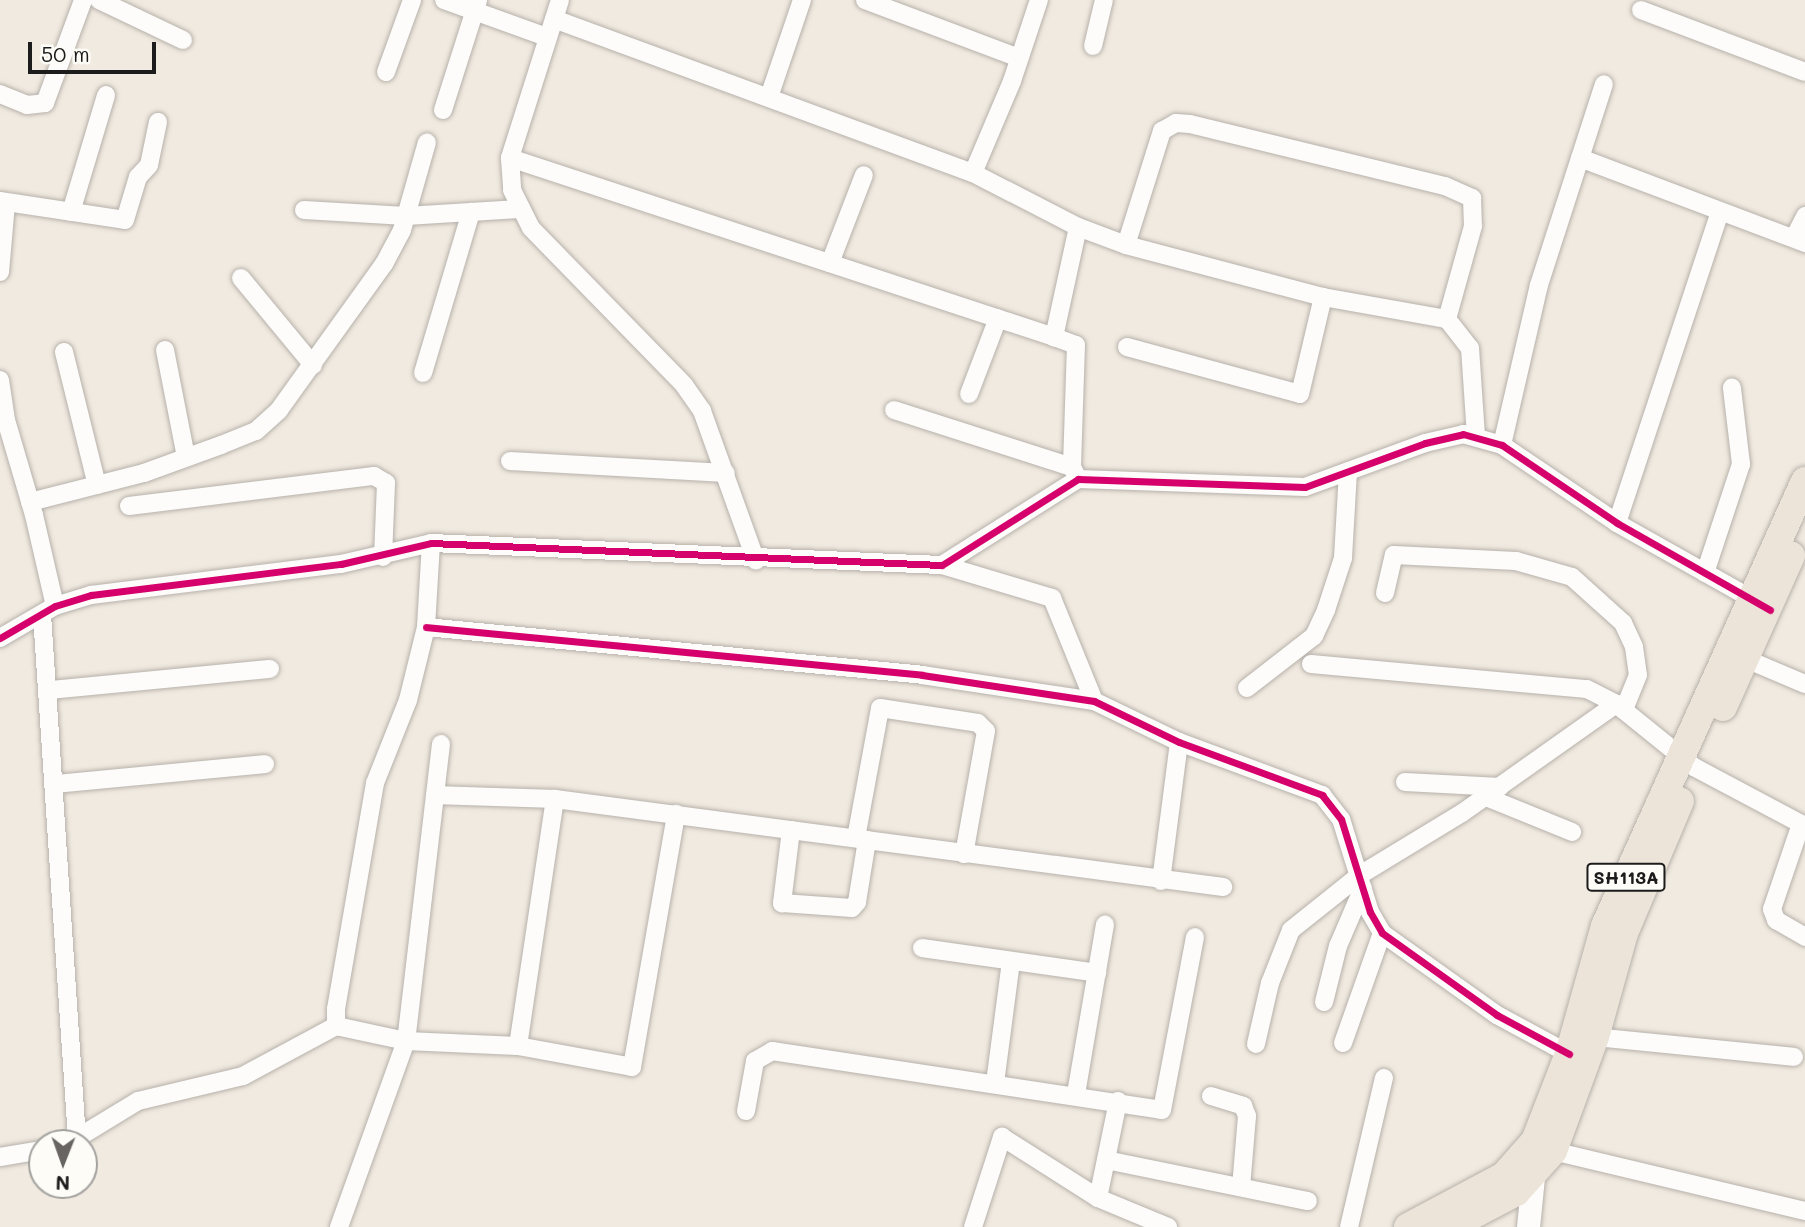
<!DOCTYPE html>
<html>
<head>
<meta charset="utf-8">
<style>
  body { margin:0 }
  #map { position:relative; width:1805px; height:1227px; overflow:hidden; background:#f1eae0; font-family:Mali,sans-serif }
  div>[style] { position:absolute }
  .roads { filter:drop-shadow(0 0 2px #b6b1ab) drop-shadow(0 0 2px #b6b1ab) }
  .minor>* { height:18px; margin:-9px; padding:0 9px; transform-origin:9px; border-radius:9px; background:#fdfcfa }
  .tertiary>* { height:23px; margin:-11.5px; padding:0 11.5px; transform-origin:11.5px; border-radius:11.5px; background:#fdfcfa }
  .primary>* { height:28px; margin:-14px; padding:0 14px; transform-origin:14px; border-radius:14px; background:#ece4d9 }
  .cycleway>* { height:7px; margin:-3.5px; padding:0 3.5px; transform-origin:3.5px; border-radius:3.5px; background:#d6006c }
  span { translate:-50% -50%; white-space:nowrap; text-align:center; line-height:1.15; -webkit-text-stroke:6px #fdfcf7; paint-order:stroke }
  .shield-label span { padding:2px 5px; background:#fdfcf7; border:2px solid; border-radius:5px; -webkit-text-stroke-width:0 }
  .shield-label { font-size:18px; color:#1c1c1c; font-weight:700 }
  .north { position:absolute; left:28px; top:1129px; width:70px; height:70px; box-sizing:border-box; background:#fdfcf7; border:2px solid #a3a29f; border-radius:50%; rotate:181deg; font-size:19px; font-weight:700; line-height:28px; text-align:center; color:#1c1c1c }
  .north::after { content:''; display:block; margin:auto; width:24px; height:32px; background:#676461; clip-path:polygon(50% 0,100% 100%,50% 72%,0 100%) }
  .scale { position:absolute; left:28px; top:42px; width:128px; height:32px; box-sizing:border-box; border:4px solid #1c1c1c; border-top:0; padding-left:9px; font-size:21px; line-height:24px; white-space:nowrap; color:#1c1c1c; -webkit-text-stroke:5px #fdfcf7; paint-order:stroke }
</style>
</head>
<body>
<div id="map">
  <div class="roads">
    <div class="minor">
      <i style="left:99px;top:0;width:93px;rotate:25.5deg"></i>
      <i style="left:444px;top:0;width:109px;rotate:19.8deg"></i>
      <i style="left:560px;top:0;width:166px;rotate:107.6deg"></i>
      <i style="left:510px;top:158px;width:32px;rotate:86deg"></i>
      <i style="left:512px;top:190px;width:42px;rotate:63.4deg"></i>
      <i style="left:531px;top:228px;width:219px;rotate:45.7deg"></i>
      <i style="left:684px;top:385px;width:32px;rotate:55deg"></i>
      <i style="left:702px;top:411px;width:159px;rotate:70.2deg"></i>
      <i style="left:865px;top:0;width:165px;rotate:20.6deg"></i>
      <i style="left:1641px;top:10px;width:175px;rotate:20.7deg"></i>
      <i style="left:554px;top:19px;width:446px;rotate:20.2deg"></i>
      <i style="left:973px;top:173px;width:118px;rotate:27.2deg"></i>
      <i style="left:1078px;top:227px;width:51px;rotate:20.6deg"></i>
      <i style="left:1126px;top:245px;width:204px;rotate:14.8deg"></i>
      <i style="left:1323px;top:297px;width:126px;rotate:10.1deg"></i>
      <i style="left:1447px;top:319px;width:37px;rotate:52deg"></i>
      <i style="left:1470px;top:348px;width:87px;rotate:86.1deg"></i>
      <i style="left:1093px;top:46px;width:47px;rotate:-76.6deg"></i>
      <i style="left:386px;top:72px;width:77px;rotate:-70.1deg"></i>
      <i style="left:0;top:94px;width:29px;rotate:22deg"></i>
      <i style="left:27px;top:105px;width:18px;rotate:-6deg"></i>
      <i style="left:45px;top:103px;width:110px;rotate:-69.7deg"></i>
      <i style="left:769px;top:97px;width:102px;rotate:-71.2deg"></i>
      <i style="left:443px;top:110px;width:115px;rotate:-72.3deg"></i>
      <i style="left:510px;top:158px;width:573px;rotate:18.21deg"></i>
      <i style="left:1580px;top:158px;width:241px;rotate:20.7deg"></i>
      <i style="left:973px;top:173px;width:100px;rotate:-67deg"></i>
      <i style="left:1012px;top:81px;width:85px;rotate:-71.6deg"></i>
      <i style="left:0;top:201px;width:126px;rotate:8.6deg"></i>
      <i style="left:125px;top:220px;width:45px;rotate:-73.2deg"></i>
      <i style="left:138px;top:177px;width:16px;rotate:-47deg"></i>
      <i style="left:149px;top:165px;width:44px;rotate:-78.2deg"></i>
      <i style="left:304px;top:210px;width:102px;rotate:3.4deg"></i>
      <i style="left:406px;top:216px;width:113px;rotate:-3.5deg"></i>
      <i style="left:71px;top:212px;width:122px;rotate:-73.3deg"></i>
      <i style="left:1078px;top:227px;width:113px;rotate:102.3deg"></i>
      <i style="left:1054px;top:337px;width:23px;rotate:20deg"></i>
      <i style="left:1076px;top:345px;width:122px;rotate:91.9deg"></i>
      <i style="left:1072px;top:467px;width:13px;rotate:63deg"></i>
      <i style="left:1794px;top:238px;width:25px;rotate:-63deg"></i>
      <i style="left:1126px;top:245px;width:120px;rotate:-72.5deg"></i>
      <i style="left:1162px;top:131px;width:16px;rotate:-30deg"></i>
      <i style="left:1176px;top:123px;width:14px;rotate:4deg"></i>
      <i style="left:1190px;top:124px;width:262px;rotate:13.7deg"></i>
      <i style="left:1445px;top:186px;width:30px;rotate:24deg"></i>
      <i style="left:1472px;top:198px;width:28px;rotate:88deg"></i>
      <i style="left:1473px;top:226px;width:97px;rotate:105.6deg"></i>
      <i style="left:830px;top:263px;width:94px;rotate:-68.9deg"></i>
      <i style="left:0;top:272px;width:69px;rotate:-85deg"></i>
      <i style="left:241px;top:278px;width:113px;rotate:50.4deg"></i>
      <i style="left:1127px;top:347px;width:179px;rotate:15.2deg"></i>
      <i style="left:1300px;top:394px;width:100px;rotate:-76.7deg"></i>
      <i style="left:165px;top:350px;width:109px;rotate:78.9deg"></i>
      <i style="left:64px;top:352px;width:137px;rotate:76.1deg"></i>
      <i style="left:423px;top:373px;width:168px;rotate:-73.4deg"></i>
      <i style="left:0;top:380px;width:40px;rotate:81.5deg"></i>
      <i style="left:6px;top:420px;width:99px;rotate:73.6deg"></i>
      <i style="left:34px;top:515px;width:93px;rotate:77deg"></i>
      <i style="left:969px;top:394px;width:81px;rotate:-69.1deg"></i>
      <i style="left:894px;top:410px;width:187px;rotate:17.8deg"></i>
      <i style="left:1502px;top:445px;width:164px;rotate:-77deg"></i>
      <i style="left:1539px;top:285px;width:211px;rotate:-72.1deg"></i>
      <i style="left:510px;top:461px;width:216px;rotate:3.2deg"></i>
      <i style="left:30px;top:502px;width:118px;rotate:-14.3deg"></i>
      <i style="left:144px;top:473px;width:82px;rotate:-20deg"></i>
      <i style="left:221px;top:445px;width:38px;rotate:-22deg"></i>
      <i style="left:256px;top:431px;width:31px;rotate:-42deg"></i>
      <i style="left:279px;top:410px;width:180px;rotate:-54.3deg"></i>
      <i style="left:384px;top:264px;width:38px;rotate:-62deg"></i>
      <i style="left:402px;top:230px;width:91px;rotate:-74.1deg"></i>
      <i style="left:129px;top:506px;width:247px;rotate:-7deg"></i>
      <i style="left:374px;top:476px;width:14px;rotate:30deg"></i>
      <i style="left:386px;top:483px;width:74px;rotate:92.3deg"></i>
      <i style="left:1617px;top:523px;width:328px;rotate:-71.7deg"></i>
      <i style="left:942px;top:565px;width:115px;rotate:16.7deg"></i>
      <i style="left:1052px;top:598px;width:111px;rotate:67.8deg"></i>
      <i style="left:1705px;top:573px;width:115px;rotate:-71.7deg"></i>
      <i style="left:1741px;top:464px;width:77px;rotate:-96.8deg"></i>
      <i style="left:1385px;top:593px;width:39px;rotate:-77deg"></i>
      <i style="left:1394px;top:555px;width:122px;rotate:2.8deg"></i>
      <i style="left:1516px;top:561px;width:58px;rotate:15.9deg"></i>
      <i style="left:1572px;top:577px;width:69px;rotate:42deg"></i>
      <i style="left:1623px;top:623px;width:26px;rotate:65deg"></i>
      <i style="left:1634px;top:647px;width:28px;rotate:82deg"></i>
      <i style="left:1638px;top:675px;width:38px;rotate:112deg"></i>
      <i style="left:42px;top:615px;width:525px;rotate:86.18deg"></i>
      <i style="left:426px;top:627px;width:498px;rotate:5.5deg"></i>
      <i style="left:922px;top:675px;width:174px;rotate:8.6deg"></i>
      <i style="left:1094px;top:701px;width:94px;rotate:25.8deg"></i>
      <i style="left:1179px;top:742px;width:153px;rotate:20.3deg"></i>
      <i style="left:1322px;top:795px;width:31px;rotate:52deg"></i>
      <i style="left:1341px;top:819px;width:97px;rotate:72.7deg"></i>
      <i style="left:1370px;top:912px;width:24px;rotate:60deg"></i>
      <i style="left:1382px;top:933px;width:141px;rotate:35.5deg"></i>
      <i style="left:1497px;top:1015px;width:82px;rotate:28.4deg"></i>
      <i style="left:0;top:638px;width:64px;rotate:-30.2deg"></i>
      <i style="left:55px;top:606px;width:38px;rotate:-17deg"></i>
      <i style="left:91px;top:595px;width:252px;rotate:-7.1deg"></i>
      <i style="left:341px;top:564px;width:92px;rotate:-13.1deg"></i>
      <i style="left:431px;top:543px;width:511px;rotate:2.47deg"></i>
      <i style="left:942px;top:565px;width:161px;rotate:-32.3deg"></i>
      <i style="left:1078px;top:479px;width:227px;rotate:2deg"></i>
      <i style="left:1305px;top:487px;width:128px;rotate:-20.1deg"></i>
      <i style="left:1425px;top:443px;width:39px;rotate:-13deg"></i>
      <i style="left:1463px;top:434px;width:41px;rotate:15.8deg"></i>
      <i style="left:1502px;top:445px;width:139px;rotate:34.1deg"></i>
      <i style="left:1617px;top:523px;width:165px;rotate:29.4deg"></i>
      <i style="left:1746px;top:659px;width:64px;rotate:23deg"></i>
      <i style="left:1311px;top:664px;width:277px;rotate:5.2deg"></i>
      <i style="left:1587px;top:689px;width:33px;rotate:27deg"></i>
      <i style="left:1616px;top:704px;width:100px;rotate:38.9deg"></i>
      <i style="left:1694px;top:767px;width:126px;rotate:28deg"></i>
      <i style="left:1247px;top:688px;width:85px;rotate:-37.8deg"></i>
      <i style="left:1314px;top:636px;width:29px;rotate:-65deg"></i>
      <i style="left:1326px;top:610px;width:55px;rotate:-71.9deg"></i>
      <i style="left:1343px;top:558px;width:87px;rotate:-86.7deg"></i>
      <i style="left:50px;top:690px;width:221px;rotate:-5.5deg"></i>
      <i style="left:441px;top:744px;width:299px;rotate:96.7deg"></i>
      <i style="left:406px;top:1041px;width:112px;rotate:2.6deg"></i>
      <i style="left:518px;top:1046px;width:116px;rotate:10.4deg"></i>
      <i style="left:632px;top:1067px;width:257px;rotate:-80.1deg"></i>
      <i style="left:1405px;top:782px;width:95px;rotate:3deg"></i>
      <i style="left:55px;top:784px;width:211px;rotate:-5.4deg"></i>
      <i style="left:435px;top:795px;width:120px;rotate:1.9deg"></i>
      <i style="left:555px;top:799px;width:674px;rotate:7.5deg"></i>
      <i style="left:1486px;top:797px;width:93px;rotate:22.1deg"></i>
      <i style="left:1801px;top:824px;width:90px;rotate:108.8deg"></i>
      <i style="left:1772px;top:909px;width:12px;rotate:70deg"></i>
      <i style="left:1776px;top:920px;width:34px;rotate:30deg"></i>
      <i style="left:791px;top:830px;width:74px;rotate:97deg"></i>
      <i style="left:782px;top:903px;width:70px;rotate:4.1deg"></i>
      <i style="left:852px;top:908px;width:8px;rotate:-50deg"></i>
      <i style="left:857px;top:902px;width:63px;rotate:-80.8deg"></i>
      <i style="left:856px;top:838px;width:132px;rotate:-79.5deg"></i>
      <i style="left:880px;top:708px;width:99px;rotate:8.7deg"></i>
      <i style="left:978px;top:723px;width:11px;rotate:45deg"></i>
      <i style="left:986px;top:731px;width:125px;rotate:100.1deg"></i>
      <i style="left:1161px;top:881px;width:140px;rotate:-82.6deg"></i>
      <i style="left:922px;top:948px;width:177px;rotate:8.1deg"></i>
      <i style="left:1324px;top:1002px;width:58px;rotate:-76deg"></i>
      <i style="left:1338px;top:946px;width:63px;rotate:-66.7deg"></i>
      <i style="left:1595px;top:1037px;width:200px;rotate:5.7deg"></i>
      <i style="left:1343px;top:1043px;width:117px;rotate:-70.5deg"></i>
      <i style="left:1256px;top:1044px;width:63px;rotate:-77.1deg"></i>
      <i style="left:1270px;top:983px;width:57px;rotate:-68.4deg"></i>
      <i style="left:1291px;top:930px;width:88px;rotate:-38.6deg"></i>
      <i style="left:1360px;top:875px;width:119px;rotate:-31.3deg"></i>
      <i style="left:1462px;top:813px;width:189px;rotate:-35.3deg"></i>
      <i style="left:518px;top:1046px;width:250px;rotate:-81.5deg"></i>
      <i style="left:995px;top:1083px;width:122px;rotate:-82.5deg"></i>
      <i style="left:1076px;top:1094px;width:172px;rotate:-80.3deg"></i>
      <i style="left:1211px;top:1096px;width:34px;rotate:17deg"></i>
      <i style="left:1243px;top:1106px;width:11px;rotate:68deg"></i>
      <i style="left:1247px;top:1116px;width:71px;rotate:94.8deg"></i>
      <i style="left:746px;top:1111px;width:51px;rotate:-79.8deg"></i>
      <i style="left:755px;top:1061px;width:20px;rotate:-30deg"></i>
      <i style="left:772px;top:1051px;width:394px;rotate:8.6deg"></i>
      <i style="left:1162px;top:1110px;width:176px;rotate:-79.2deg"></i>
      <i style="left:69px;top:1143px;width:81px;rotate:-31.3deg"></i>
      <i style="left:138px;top:1101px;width:108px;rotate:-13.4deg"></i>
      <i style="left:243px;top:1076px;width:106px;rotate:-28.3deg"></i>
      <i style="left:1553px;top:1151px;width:259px;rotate:13.4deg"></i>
      <i style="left:0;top:1157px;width:43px;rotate:-9.5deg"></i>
      <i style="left:1106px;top:1160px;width:206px;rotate:11.5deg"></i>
      <i style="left:1098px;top:1198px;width:99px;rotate:-78.3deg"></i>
      <i style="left:339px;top:1227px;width:198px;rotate:-70.2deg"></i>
      <i style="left:406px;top:1041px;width:72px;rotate:-167.9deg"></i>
      <i style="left:336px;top:1026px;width:17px;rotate:-90deg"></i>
      <i style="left:336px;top:1009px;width:229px;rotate:-80.2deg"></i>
      <i style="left:375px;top:783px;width:89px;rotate:-68.3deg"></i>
      <i style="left:408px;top:700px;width:75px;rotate:-76.1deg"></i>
      <i style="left:426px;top:627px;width:84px;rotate:-86.6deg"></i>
      <i style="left:973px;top:1227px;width:95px;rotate:-72.1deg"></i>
      <i style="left:1002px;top:1137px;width:114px;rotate:32.4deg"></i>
      <i style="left:1098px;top:1198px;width:76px;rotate:22.5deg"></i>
      <i style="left:1349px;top:1227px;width:153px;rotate:-76.8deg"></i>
    </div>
    <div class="tertiary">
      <i style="left:1528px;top:1227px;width:50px;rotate:-84.3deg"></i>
      <i style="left:1533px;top:1177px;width:10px;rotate:-114deg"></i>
    </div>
    <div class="primary">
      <i style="left:1723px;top:707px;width:166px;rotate:-65.8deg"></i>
      <i style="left:1408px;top:1227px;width:109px;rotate:-28deg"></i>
      <i style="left:1504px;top:1176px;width:47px;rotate:-48.5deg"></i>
      <i style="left:1535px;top:1141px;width:93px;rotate:-68.7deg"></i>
      <i style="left:1569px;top:1054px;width:133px;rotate:-74.3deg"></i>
      <i style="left:1605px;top:926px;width:488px;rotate:-65.8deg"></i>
      <i style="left:1450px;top:1227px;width:75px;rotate:-27.9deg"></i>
      <i style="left:1516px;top:1192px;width:55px;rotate:-47.9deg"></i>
      <i style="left:1553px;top:1151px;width:121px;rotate:-69.8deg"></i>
      <i style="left:1595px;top:1037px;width:108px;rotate:-74.4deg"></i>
      <i style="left:1624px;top:933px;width:143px;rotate:-67deg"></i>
    </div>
  </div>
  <div class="cycleway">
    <i style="left:426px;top:627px;width:498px;rotate:5.5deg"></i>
    <i style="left:922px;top:675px;width:174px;rotate:8.6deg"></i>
    <i style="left:1094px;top:701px;width:94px;rotate:25.8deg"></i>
    <i style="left:1179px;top:742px;width:153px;rotate:20.3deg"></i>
    <i style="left:1322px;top:795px;width:31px;rotate:52deg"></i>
    <i style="left:1341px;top:819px;width:97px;rotate:72.7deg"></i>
    <i style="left:1370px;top:912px;width:24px;rotate:60deg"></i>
    <i style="left:1382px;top:933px;width:141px;rotate:35.5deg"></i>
    <i style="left:1497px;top:1015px;width:82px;rotate:28.4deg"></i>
    <i style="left:0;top:638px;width:64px;rotate:-30.2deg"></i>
    <i style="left:55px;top:606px;width:38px;rotate:-17deg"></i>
    <i style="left:91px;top:595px;width:252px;rotate:-7.1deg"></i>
    <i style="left:341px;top:564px;width:92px;rotate:-13.1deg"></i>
    <i style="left:431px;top:543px;width:511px;rotate:2.47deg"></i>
    <i style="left:942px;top:565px;width:161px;rotate:-32.3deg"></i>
    <i style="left:1078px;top:479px;width:227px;rotate:2deg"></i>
    <i style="left:1305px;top:487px;width:128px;rotate:-20.1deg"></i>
    <i style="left:1425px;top:443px;width:39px;rotate:-13deg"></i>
    <i style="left:1463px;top:434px;width:41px;rotate:15.8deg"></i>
    <i style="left:1502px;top:445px;width:139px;rotate:34.1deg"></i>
    <i style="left:1617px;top:523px;width:176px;rotate:29.6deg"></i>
  </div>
  <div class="shield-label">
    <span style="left:1626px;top:877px">SH113A</span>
  </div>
  <div class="north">N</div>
  <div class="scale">50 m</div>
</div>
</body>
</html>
